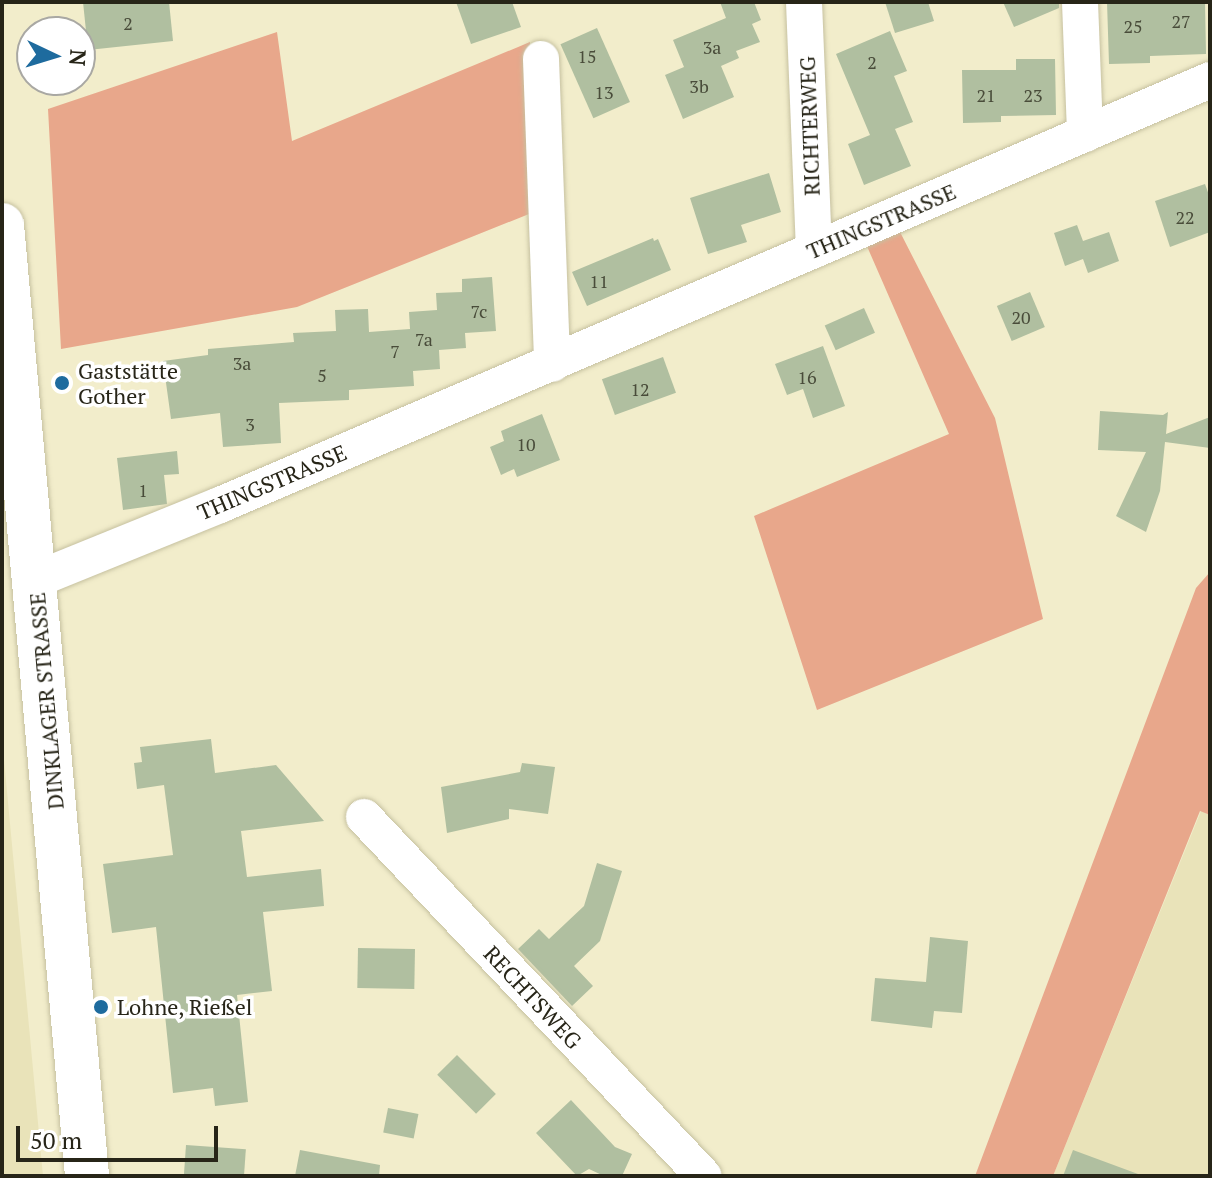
<!DOCTYPE html>
<html>
<head>
<meta charset="utf-8">
<style>
  body { margin:0 }
  #map { position:relative; width:1212px; height:1178px; overflow:hidden; background:#f2edcb; font-family:"PT Serif",serif }
  div>[style] { position:absolute }
  .built>* { inset:0; background:#e9e3b9 }
  .green>* { inset:0; background:#e8a78b }
  .building>* { inset:0; background:#b0bfa0; transform-origin:0 0 }
  .roads { filter:drop-shadow(0 0 2px #c6c1a0) drop-shadow(0 0 2px #c6c1a0) }
  .minor>* { height:36px; margin:-18px; padding:0 18px; transform-origin:18px; border-radius:18px; background:#fff }
  .major>* { height:44px; margin:-22px; padding:0 22px; transform-origin:22px; border-radius:22px; background:#fff }
  .dots>* { width:22px; height:22px; translate:-50% -50%; box-sizing:border-box; border:4px solid #fff; border-radius:50% }
  span { translate:-50% -50%; white-space:nowrap; text-align:center; line-height:1.15; -webkit-text-stroke:7px #fff; paint-order:stroke }
  .number-label { font-size:18px; color:#494c3a }
  .number-label span { -webkit-text-stroke-width:0 }
  .street-label { font-size:22px; color:#272518 }
  .poi-label { font-size:22px; color:#272518 }
  .left { translate:0 -50%; text-align:left }
  .frame { position:absolute; inset:0; border:4px solid #272518; pointer-events:none }
  .north { position:absolute; left:16px; top:16px; width:80px; height:80px; box-sizing:border-box; background:#fff; border:2px solid #a9a8a3; border-radius:50%; rotate:94deg; font-size:22px; font-weight:700; line-height:32px; text-align:center; color:#272518 }
  .north::after { content:''; display:block; margin:auto; width:28px; height:36px; background:#1e6b9e; clip-path:polygon(50% 0,100% 100%,50% 72%,0 100%) }
  .scale { position:absolute; left:16px; top:1126px; width:202px; height:36px; box-sizing:border-box; border:4px solid #272518; border-top:0; padding-left:10px; font-size:24px; line-height:28px; white-space:nowrap; color:#272518; -webkit-text-stroke:6px #fff; paint-order:stroke }
</style>
</head>
<body>
<div id="map">
  <div class="built">
    <i style="clip-path:polygon(2px 738px,43px 1176px,2px 1176px)"></i>
    <i style="clip-path:polygon(1201px 811px,1210px 815px,1210px 1176px,1053px 1176px)"></i>
  </div>
  <div class="green">
    <i style="clip-path:polygon(277px 32px,292px 141px,530px 42px,529px 214px,297px 307px,61px 349px,48px 109px)"></i>
    <i style="clip-path:polygon(899px 230px,995px 418px,1043px 619px,817px 710px,754px 516px,949px 434px,866px 244px)"></i>
    <i style="clip-path:polygon(1210px 572px,1210px 815px,1200px 811px,1053px 1176px,975px 1176px,1196px 588px)"></i>
  </div>
  <div class="building">
    <i style="clip-path:polygon(83px 2px,169px 2px,173px 41px,88px 50px)"></i>
    <i style="clip-path:polygon(456px 2px,512px 2px,521px 27px,471px 44px)"></i>
    <i style="clip-path:polygon(720px 2px,754px 2px,761px 20px,752px 24px,760px 42px,736px 51px,739px 58px,721px 66px,734px 97px,683px 119px,665px 75px,684px 67px,673px 40px,726px 18px)"></i>
    <i style="clip-path:polygon(885px 2px,928px 2px,934px 21px,895px 33px)"></i>
    <i style="clip-path:polygon(1003px 2px,1059px 2px,1059px 8px,1014px 27px)"></i>
    <i style="clip-path:polygon(1107px 2px,1205px 2px,1206px 54px,1150px 56px,1150px 63px,1109px 64px)"></i>
    <i style="left:597px;top:28px;width:81px;height:40px;rotate:66deg"></i>
    <i style="clip-path:polygon(890px 31px,907px 71px,894px 76px,913px 122px,895px 129px,911px 166px,864px 185px,848px 144px,870px 135px,836px 54px)"></i>
    <i style="clip-path:polygon(1016px 59px,1055px 59px,1056px 115px,1001px 116px,1001px 122px,963px 123px,962px 70px,1016px 70px)"></i>
    <i style="clip-path:polygon(769px 173px,781px 212px,741px 225px,747px 242px,708px 254px,690px 198px)"></i>
    <i style="clip-path:polygon(1205px 184px,1210px 198px,1210px 232px,1170px 247px,1155px 201px)"></i>
    <i style="clip-path:polygon(1077px 225px,1083px 241px,1109px 232px,1119px 261px,1088px 273px,1083px 259px,1065px 266px,1054px 233px)"></i>
    <i style="clip-path:polygon(653px 238px,654px 241px,658px 239px,671px 270px,587px 306px,572px 272px)"></i>
    <i style="clip-path:polygon(492px 277px,496px 331px,465px 333px,466px 348px,439px 350px,440px 369px,413px 371px,414px 386px,349px 390px,349px 400px,279px 403px,281px 443px,223px 447px,220px 413px,171px 419px,163px 361px,208px 355px,208px 349px,294px 342px,293px 333px,336px 331px,335px 310px,368px 309px,369px 332px,410px 329px,409px 312px,437px 310px,436px 293px,462px 292px,462px 279px)"></i>
    <i style="left:1030px;top:292px;width:38px;height:36px;rotate:67deg"></i>
    <i style="left:864px;top:308px;width:27px;height:43px;rotate:66deg"></i>
    <i style="clip-path:polygon(823px 346px,845px 406px,813px 418px,803px 389px,787px 395px,775px 364px)"></i>
    <i style="left:663px;top:357px;width:38px;height:65px;rotate:70deg"></i>
    <i style="clip-path:polygon(1100px 411px,1163px 415px,1168px 412px,1166px 434px,1210px 417px,1210px 448px,1165px 442px,1160px 491px,1146px 532px,1116px 516px,1146px 452px,1098px 450px)"></i>
    <i style="clip-path:polygon(542px 414px,560px 460px,517px 477px,514px 469px,501px 475px,490px 447px,504px 441px,501px 431px)"></i>
    <i style="clip-path:polygon(177px 451px,179px 474px,164px 475px,167px 504px,123px 510px,117px 458px)"></i>
    <i style="clip-path:polygon(211px 739px,215px 773px,276px 765px,324px 821px,241px 831px,247px 877px,321px 869px,324px 906px,263px 912px,272px 991px,237px 995px,248px 1102px,215px 1106px,213px 1088px,173px 1093px,156px 927px,112px 933px,103px 864px,173px 855px,164px 785px,137px 789px,134px 763px,142px 762px,140px 747px)"></i>
    <i style="clip-path:polygon(522px 763px,555px 767px,548px 814px,509px 809px,509px 819px,447px 833px,441px 787px,520px 772px)"></i>
    <i style="clip-path:polygon(597px 863px,622px 871px,600px 941px,574px 966px,593px 986px,572px 1006px,518px 949px,539px 929px,549px 939px,584px 906px)"></i>
    <i style="clip-path:polygon(930px 937px,968px 941px,962px 1013px,934px 1011px,932px 1028px,871px 1021px,875px 978px,926px 982px)"></i>
    <i style="left:358px;top:948px;width:57px;height:40px;rotate:1deg"></i>
    <i style="left:457px;top:1055px;width:55px;height:28px;rotate:45deg"></i>
    <i style="clip-path:polygon(571px 1100px,615px 1147px,632px 1154px,622px 1176px,604px 1176px,589px 1169px,577px 1176px,536px 1133px)"></i>
    <i style="left:388px;top:1108px;width:31px;height:25px;rotate:11deg"></i>
    <i style="left:186px;top:1145px;width:60px;height:30px;rotate:4deg"></i>
    <i style="clip-path:polygon(300px 1150px,380px 1165px,379px 1176px,295px 1176px)"></i>
    <i style="clip-path:polygon(1073px 1150px,1138px 1174px,1137px 1176px,1063px 1176px)"></i>
  </div>
  <div class="roads">
    <div class="minor">
      <i style="left:804px;top:2px;width:248px;rotate:87.7deg"></i>
      <i style="left:1080px;top:2px;width:132px;rotate:87.8deg"></i>
      <i style="left:541px;top:59px;width:305px;rotate:87.9deg"></i>
      <i style="left:35px;top:580px;width:200px;rotate:-22.1deg"></i>
      <i style="left:220px;top:505px;width:1077px;rotate:-23.23deg"></i>
      <i style="left:364px;top:817px;width:494px;rotate:46.6deg"></i>
    </div>
    <div class="major">
      <i style="left:2px;top:225px;width:955px;rotate:84.89deg"></i>
    </div>
  </div>
  <div class="dots">
    <i style="left:62px;top:383px;background:#1e6b9e"></i>
    <i style="left:101px;top:1007px;background:#1e6b9e"></i>
  </div>
  <div class="number-label">
    <span style="left:1181px;top:21px">27</span>
    <span style="left:128px;top:23px">2</span>
    <span style="left:1133px;top:26px">25</span>
    <span style="left:712px;top:47px">3a</span>
    <span style="left:587px;top:56px">15</span>
    <span style="left:872px;top:62px">2</span>
    <span style="left:699px;top:86px">3b</span>
    <span style="left:604px;top:92px">13</span>
    <span style="left:986px;top:95px">21</span>
    <span style="left:1033px;top:95px">23</span>
    <span style="left:1185px;top:217px">22</span>
    <span style="left:599px;top:281px">11</span>
    <span style="left:479px;top:311px">7c</span>
    <span style="left:1021px;top:317px">20</span>
    <span style="left:424px;top:339px">7a</span>
    <span style="left:395px;top:351px">7</span>
    <span style="left:242px;top:363px">3a</span>
    <span style="left:322px;top:375px">5</span>
    <span style="left:807px;top:377px">16</span>
    <span style="left:640px;top:389px">12</span>
    <span style="left:250px;top:424px">3</span>
    <span style="left:526px;top:444px">10</span>
    <span style="left:143px;top:490px">1</span>
  </div>
  <div class="street-label">
    <span style="left:809px;top:126px;rotate:-92deg">RICHTERWEG</span>
    <span style="left:881px;top:221px;rotate:-23deg">THINGSTRASSE</span>
    <span style="left:272px;top:482px;rotate:-23deg">THINGSTRASSE</span>
    <span style="left:46px;top:701px;rotate:-95deg">DINKLAGER STRASSE</span>
    <span style="left:533px;top:997px;rotate:47deg">RECHTSWEG</span>
  </div>
  <div class="poi-label">
    <span class="left" style="left:78px;top:383px">Gaststätte<br>Gother</span>
    <span class="left" style="left:117px;top:1007px">Lohne, Rießel</span>
  </div>
  <div class="frame"></div>
  <div class="north">N</div>
  <div class="scale">50 m</div>
</div>
</body>
</html>
